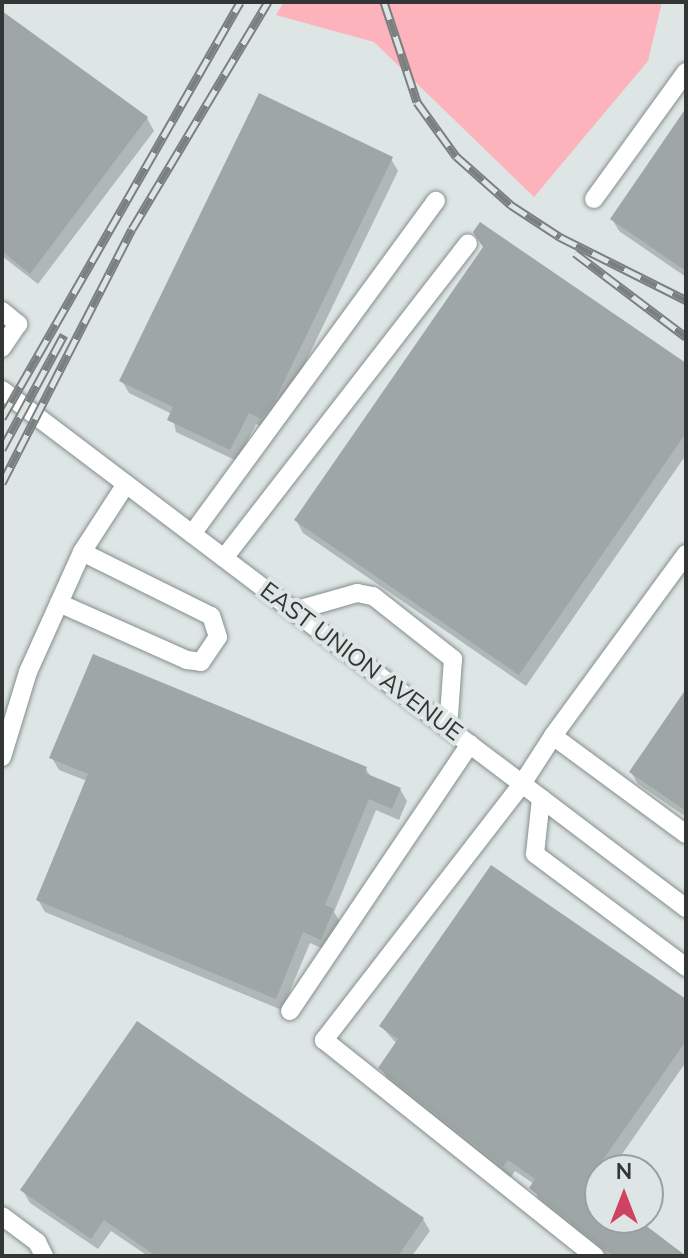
<!DOCTYPE html>
<html>
<head>
<meta charset="utf-8">
<style>
  body { margin:0 }
  #map { position:relative; width:688px; height:1258px; overflow:hidden; background:#dde6e5; font-family:"Nunito Sans",sans-serif }
  div>[style] { position:absolute }
  .green>* { inset:0; background:#fdb3bb }
  .shadow>* { inset:0; background:#0003 }
  .building>* { inset:0; background:#9ea7a6 }
  .roads { filter:drop-shadow(0 0 2px #858e8d) drop-shadow(0 0 2px #858e8d) }
  .minor>* { height:18px; margin:-9px; padding:0 9px; transform-origin:9px; border-radius:9px; background:#fff }
  .rail>* { height:9px; margin-top:-4.5px; transform-origin:0; background:repeating-linear-gradient(90deg,#dde6e5 0 18px,#7a807f 0 36px); box-sizing:border-box; border-block:2px solid #7a807f }
  span { translate:-50% -50%; white-space:nowrap; text-align:center; line-height:1.15; -webkit-text-stroke:8px #dde6e5; paint-order:stroke }
  .street-label { font-size:24px; color:#323635 }
  .frame { position:absolute; inset:0; border:4px solid #323635; pointer-events:none }
  .north { position:absolute; left:584px; top:1154px; width:80px; height:80px; box-sizing:border-box; background:#dde6e5; border:2px solid #99a09f; border-radius:50%; rotate:0deg; font-size:22px; font-weight:700; line-height:32px; text-align:center; color:#323635 }
  .north::after { content:''; display:block; margin:auto; width:28px; height:36px; background:#d14160; clip-path:polygon(50% 0,100% 100%,50% 72%,0 100%) }
</style>
</head>
<body>
<div id="map">
  <div class="green">
    <i style="clip-path:polygon(284px 2px,662px 2px,648px 61px,534px 197px,374px 42px,276px 15px)"></i>
  </div>
  <div class="shadow">
    <i style="clip-path:polygon(2px 14px,147px 118px,154px 131px,38px 284px,2px 256px)"></i>
    <i style="clip-path:polygon(686px 117px,686px 277px,619px 231px,612px 219px)"></i>
    <i style="clip-path:polygon(391px 159px,398px 171px,280px 415px,269px 430px,256px 424px,237px 461px,176px 432px,172px 414px,129px 393px,122px 381px)"></i>
    <i style="clip-path:polygon(686px 365px,686px 455px,526px 686px,303px 533px,296px 520px)"></i>
    <i style="clip-path:polygon(686px 692px,686px 817px,638px 784px,631px 772px)"></i>
    <i style="clip-path:polygon(52px 758px,366px 769px,371px 777px,400px 789px,407px 801px,399px 820px,376px 810px,334px 912px,340px 922px,328px 951px,310px 943px,282px 1010px,45px 912px,38px 900px,87px 781px,59px 770px)"></i>
    <i style="clip-path:polygon(686px 1002px,686px 1062px,611px 1170px,600px 1170px,595px 1192px,600px 1196px,600px 1218px,632px 1218px,686px 1256px,607px 1256px,538px 1200px,534px 1184px,515px 1171px,510px 1178px,388px 1080px,381px 1068px,397px 1044px,381px 1026px)"></i>
    <i style="clip-path:polygon(23px 1191px,423px 1219px,430px 1231px,412px 1256px,148px 1256px,111px 1231px,98px 1249px,30px 1203px)"></i>
  </div>
  <div class="building">
    <i style="clip-path:polygon(2px 11px,148px 117px,30px 274px,2px 251px)"></i>
    <i style="clip-path:polygon(259px 93px,393px 157px,274px 402px,261px 419px,249px 413px,230px 450px,167px 420px,173px 407px,119px 381px)"></i>
    <i style="clip-path:polygon(686px 108px,686px 271px,610px 219px)"></i>
    <i style="clip-path:polygon(480px 222px,686px 363px,686px 433px,519px 675px,294px 520px,483px 247px,473px 232px)"></i>
    <i style="clip-path:polygon(93px 654px,367px 767px,365px 773px,401px 788px,392px 809px,369px 799px,325px 905px,334px 909px,321px 940px,303px 932px,276px 999px,36px 900px,88px 774px,49px 758px)"></i>
    <i style="clip-path:polygon(686px 689px,686px 811px,629px 772px)"></i>
    <i style="clip-path:polygon(491px 865px,686px 999px,686px 1041px,586px 1184px,600px 1193px,600px 1218px,636px 1218px,686px 1256px,613px 1256px,529px 1188px,535px 1179px,508px 1160px,503px 1167px,378px 1068px,398px 1039px,379px 1026px)"></i>
    <i style="clip-path:polygon(137px 1021px,424px 1218px,398px 1256px,156px 1256px,104px 1220px,91px 1239px,20px 1190px)"></i>
  </div>
  <div class="roads">
    <div class="minor">
      <i style="left:594px;top:199px;width:157px;rotate:-54.1deg"></i>
      <i style="left:2px;top:311px;width:21px;rotate:39deg"></i>
      <i style="left:18px;top:324px;width:29px;rotate:124deg"></i>
      <i style="left:2px;top:390px;width:858px;rotate:37.14deg"></i>
      <i style="left:192px;top:534px;width:413px;rotate:-53.8deg"></i>
      <i style="left:686px;top:554px;width:225px;rotate:126.2deg"></i>
      <i style="left:553px;top:736px;width:165px;rotate:36.4deg"></i>
      <i style="left:224px;top:558px;width:398px;rotate:-52.2deg"></i>
      <i style="left:59px;top:603px;width:140px;rotate:24deg"></i>
      <i style="left:187px;top:660px;width:14px;rotate:8deg"></i>
      <i style="left:201px;top:662px;width:30px;rotate:-56deg"></i>
      <i style="left:218px;top:637px;width:22px;rotate:-108deg"></i>
      <i style="left:211px;top:616px;width:144px;rotate:-153.6deg"></i>
      <i style="left:294px;top:611px;width:66px;rotate:-15.9deg"></i>
      <i style="left:357px;top:593px;width:16px;rotate:11deg"></i>
      <i style="left:373px;top:596px;width:102px;rotate:38.2deg"></i>
      <i style="left:453px;top:659px;width:69px;rotate:94.1deg"></i>
      <i style="left:553px;top:736px;width:57px;rotate:122.9deg"></i>
      <i style="left:522px;top:784px;width:324px;rotate:127.7deg"></i>
      <i style="left:324px;top:1040px;width:347px;rotate:38.6deg"></i>
      <i style="left:2px;top:757px;width:89px;rotate:-73deg"></i>
      <i style="left:28px;top:672px;width:132px;rotate:-65.8deg"></i>
      <i style="left:82px;top:552px;width:81px;rotate:-57.1deg"></i>
      <i style="left:541px;top:798px;width:56px;rotate:96.1deg"></i>
      <i style="left:535px;top:854px;width:189px;rotate:36.8deg"></i>
      <i style="left:290px;top:1011px;width:322px;rotate:-56deg"></i>
      <i style="left:2px;top:1216px;width:44px;rotate:36.6deg"></i>
      <i style="left:37px;top:1242px;width:16px;rotate:63deg"></i>
    </div>
  </div>
  <div class="rail">
    <i style="left:384px;top:2px;width:105px;rotate:71.7deg"></i>
    <i style="left:417px;top:102px;width:67px;rotate:54.2deg"></i>
    <i style="left:456px;top:156px;width:74px;rotate:41.7deg"></i>
    <i style="left:511px;top:205px;width:59px;rotate:33.1deg"></i>
    <i style="left:560px;top:237px;width:141px;rotate:26.6deg"></i>
    <i style="left:575px;top:253px;width:139px;rotate:37.1deg"></i>
    <i style="left:2px;top:418px;width:479px;rotate:-60.2deg"></i>
    <i style="left:2px;top:449px;width:130px;rotate:-61.5deg"></i>
    <i style="left:2px;top:483px;width:285px;rotate:-62.9deg"></i>
    <i style="left:132px;top:229px;width:265px;rotate:-59.1deg"></i>
  </div>
  <div class="street-label">
    <span style="left:361px;top:662px;rotate:37deg">EAST UNION AVENUE</span>
  </div>
  <div class="frame"></div>
  <div class="north">N</div>
</div>
</body>
</html>
